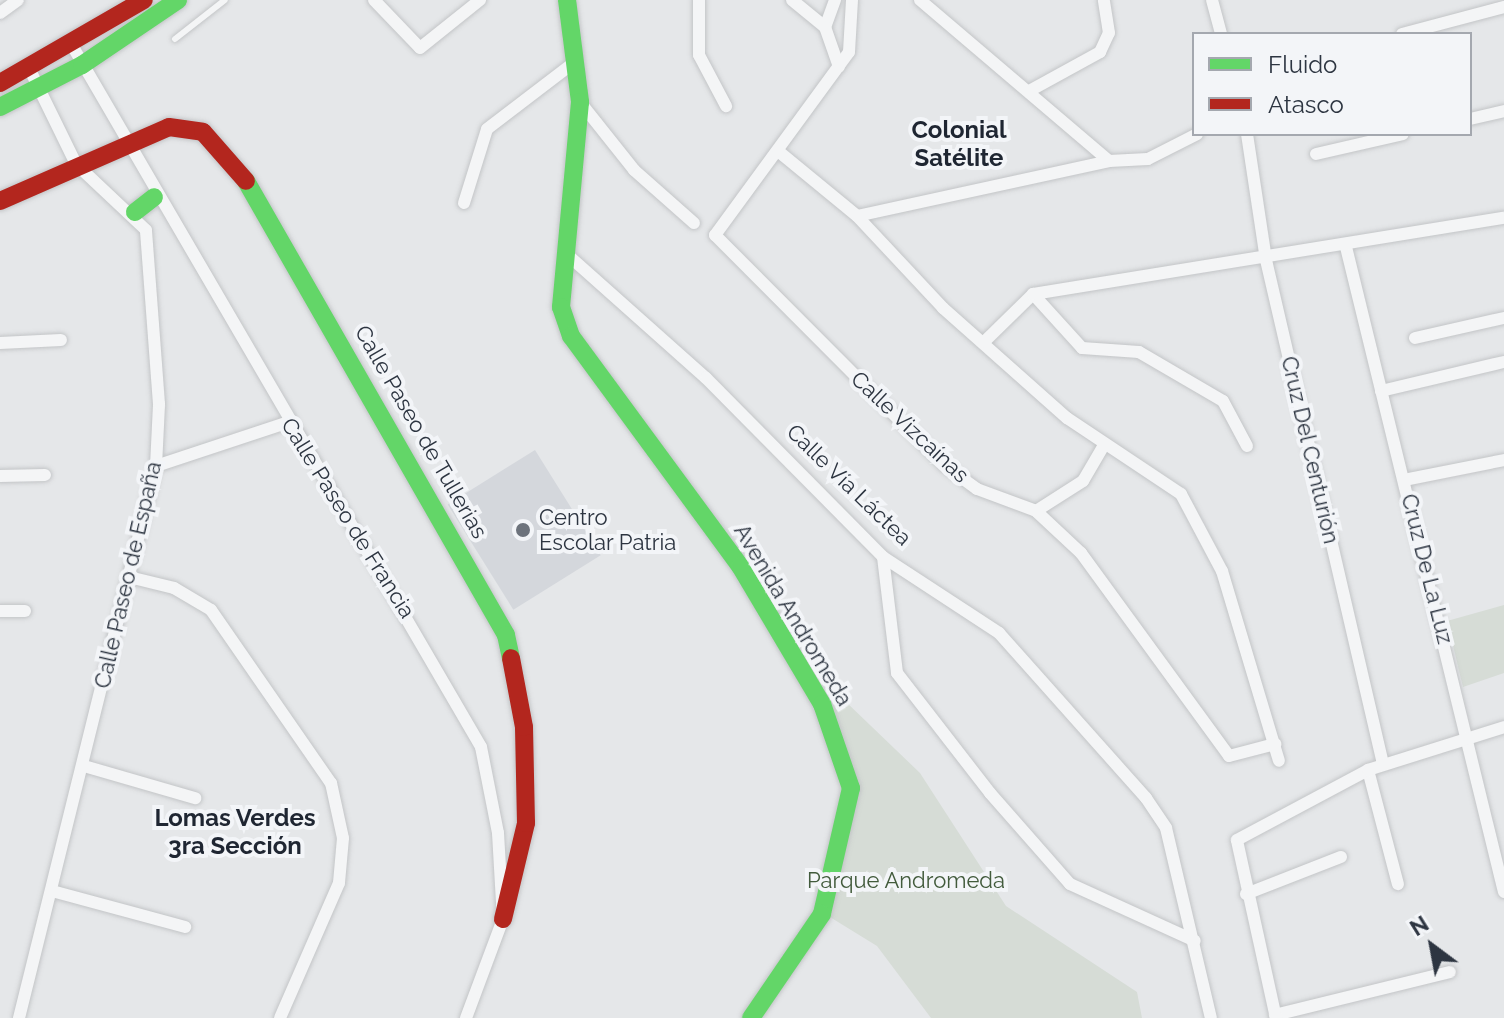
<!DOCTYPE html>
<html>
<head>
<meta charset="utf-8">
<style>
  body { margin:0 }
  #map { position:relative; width:1504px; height:1018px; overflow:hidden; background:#e5e7e9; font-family:Raleway,sans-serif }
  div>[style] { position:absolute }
  .built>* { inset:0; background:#d4d7dc; transform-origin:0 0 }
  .green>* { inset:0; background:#d6dcd6 }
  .roads { filter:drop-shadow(0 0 2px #c3c5c7) drop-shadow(0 0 2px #c3c5c7) }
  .lane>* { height:6px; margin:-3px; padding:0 3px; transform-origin:3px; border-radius:3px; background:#f4f5f6 }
  .street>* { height:12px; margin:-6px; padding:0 6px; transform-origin:6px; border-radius:6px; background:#f4f5f6 }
  .fast>* { height:18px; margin:-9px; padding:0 9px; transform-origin:9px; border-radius:9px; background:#63d668 }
  .jam>* { height:18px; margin:-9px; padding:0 9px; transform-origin:9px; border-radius:9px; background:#b3261e }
  .dots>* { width:22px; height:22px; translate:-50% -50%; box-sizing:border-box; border:4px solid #f3f5f8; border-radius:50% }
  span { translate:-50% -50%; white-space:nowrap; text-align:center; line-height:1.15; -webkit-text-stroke:8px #f3f5f8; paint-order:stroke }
  .street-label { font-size:22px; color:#2d3541 }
  .poi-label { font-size:22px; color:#2d3541 }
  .left { translate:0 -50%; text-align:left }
  .park-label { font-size:22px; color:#425b3c }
  .neighbourhood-label { font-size:24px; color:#1f2632; font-weight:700 }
  .legend { position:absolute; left:1192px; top:32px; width:280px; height:104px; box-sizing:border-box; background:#f3f5f8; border:2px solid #a4a8af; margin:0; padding:10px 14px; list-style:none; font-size:24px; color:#2d3541 }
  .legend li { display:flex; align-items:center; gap:16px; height:40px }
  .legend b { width:40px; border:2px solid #a4a8af }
  .north { position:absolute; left:1392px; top:906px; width:80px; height:80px; -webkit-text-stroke:6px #f3f5f8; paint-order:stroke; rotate:328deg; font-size:22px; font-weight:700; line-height:32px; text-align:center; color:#2d3541 }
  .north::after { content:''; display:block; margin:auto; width:28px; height:36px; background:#2d3541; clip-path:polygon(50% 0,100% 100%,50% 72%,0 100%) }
</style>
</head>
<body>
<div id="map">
  <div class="built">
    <i style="left:535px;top:450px;width:124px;height:103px;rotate:58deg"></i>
  </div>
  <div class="green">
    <i style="clip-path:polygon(1504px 605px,1504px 673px,1463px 687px,1447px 621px)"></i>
    <i style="clip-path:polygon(845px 701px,920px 773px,1006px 906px,1137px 992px,1142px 1018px,931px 1018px,877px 946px,825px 914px,855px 791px,831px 704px)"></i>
  </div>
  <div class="roads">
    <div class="lane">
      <i style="left:175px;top:39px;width:63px;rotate:-38deg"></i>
    </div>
    <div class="street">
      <i style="left:374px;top:0;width:66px;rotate:46.2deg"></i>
      <i style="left:420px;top:48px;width:77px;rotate:-38.7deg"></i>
      <i style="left:699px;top:0;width:55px;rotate:90deg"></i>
      <i style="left:699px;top:55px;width:58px;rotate:62.1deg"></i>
      <i style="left:792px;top:0;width:43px;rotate:39.3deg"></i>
      <i style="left:835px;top:0;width:29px;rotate:110deg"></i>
      <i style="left:825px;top:27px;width:42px;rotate:70.7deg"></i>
      <i style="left:852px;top:0;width:52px;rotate:93.3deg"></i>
      <i style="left:849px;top:52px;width:227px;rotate:126.2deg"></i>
      <i style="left:715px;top:235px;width:325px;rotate:45.1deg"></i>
      <i style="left:944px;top:465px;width:41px;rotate:36deg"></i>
      <i style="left:977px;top:489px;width:63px;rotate:20.4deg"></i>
      <i style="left:1036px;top:511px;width:62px;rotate:43deg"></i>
      <i style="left:1081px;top:553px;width:251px;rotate:53.9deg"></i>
      <i style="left:1229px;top:756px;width:48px;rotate:-14.6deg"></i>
      <i style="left:920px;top:0;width:248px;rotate:40.4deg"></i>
      <i style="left:1212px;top:0;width:35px;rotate:75deg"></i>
      <i style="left:0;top:13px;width:22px;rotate:-36deg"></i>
      <i style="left:1402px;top:34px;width:106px;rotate:-14.8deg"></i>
      <i style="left:73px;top:47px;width:810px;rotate:59.76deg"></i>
      <i style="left:481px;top:747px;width:88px;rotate:78.8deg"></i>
      <i style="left:498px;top:833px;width:86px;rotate:86.7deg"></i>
      <i style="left:503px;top:919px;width:106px;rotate:110.5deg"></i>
      <i style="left:1031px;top:90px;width:79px;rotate:-28.8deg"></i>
      <i style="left:1100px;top:52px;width:21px;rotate:-65deg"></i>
      <i style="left:1109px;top:33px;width:33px;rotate:-99deg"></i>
      <i style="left:580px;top:102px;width:87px;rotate:51.5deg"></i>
      <i style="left:634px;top:170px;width:80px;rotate:41.5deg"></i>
      <i style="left:1470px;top:119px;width:35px;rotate:-13deg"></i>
      <i style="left:1247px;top:134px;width:127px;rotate:81.4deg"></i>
      <i style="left:1266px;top:260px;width:517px;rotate:76.93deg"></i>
      <i style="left:778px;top:151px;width:102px;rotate:39.4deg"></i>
      <i style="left:857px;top:216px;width:126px;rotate:46.9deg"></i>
      <i style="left:943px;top:308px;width:166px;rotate:41.6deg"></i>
      <i style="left:1067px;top:418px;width:137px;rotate:33.7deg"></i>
      <i style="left:1181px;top:494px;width:87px;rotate:62deg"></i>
      <i style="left:1222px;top:571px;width:198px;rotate:73.3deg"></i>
      <i style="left:1316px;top:154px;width:89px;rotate:-12.9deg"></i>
      <i style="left:464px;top:203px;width:77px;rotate:-72.7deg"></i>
      <i style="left:487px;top:129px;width:112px;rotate:-37.4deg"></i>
      <i style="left:857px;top:216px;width:258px;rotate:-12.3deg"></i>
      <i style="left:1109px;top:161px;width:39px;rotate:-3deg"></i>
      <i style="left:1148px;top:159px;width:55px;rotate:-27deg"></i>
      <i style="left:1346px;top:247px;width:664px;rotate:76.24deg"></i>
      <i style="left:570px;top:257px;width:182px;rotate:41.7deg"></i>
      <i style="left:706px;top:378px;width:252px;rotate:45.3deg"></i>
      <i style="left:883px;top:557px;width:139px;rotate:33.2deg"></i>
      <i style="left:999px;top:633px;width:221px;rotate:48.3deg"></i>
      <i style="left:1146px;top:798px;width:36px;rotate:56deg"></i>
      <i style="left:1166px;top:828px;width:195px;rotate:76.7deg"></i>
      <i style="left:1033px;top:294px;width:73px;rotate:47.8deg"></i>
      <i style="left:1082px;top:348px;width:57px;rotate:4deg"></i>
      <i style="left:1139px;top:352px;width:97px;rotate:30.3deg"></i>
      <i style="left:1223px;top:401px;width:51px;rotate:61.9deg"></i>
      <i style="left:1415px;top:338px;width:91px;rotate:-12.7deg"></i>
      <i style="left:984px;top:342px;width:69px;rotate:-44.4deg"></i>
      <i style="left:1033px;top:294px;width:477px;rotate:-9.2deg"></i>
      <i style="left:0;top:343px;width:61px;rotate:-2.8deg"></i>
      <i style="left:1381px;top:391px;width:126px;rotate:-13.3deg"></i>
      <i style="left:156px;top:466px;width:140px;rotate:-18.3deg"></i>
      <i style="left:0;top:476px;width:45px;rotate:-1.3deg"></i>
      <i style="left:1404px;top:480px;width:102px;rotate:-11.3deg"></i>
      <i style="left:1036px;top:511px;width:56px;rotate:-32.6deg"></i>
      <i style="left:1083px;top:481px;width:42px;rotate:-59.7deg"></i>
      <i style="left:883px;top:557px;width:117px;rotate:83.1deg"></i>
      <i style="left:897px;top:673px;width:152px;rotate:52.2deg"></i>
      <i style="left:990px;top:793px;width:121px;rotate:48.7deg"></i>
      <i style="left:1070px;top:884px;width:137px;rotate:24.5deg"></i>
      <i style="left:129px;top:577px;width:46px;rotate:13.7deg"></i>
      <i style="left:174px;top:588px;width:43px;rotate:30.7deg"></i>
      <i style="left:211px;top:610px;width:211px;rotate:55.3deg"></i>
      <i style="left:331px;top:783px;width:56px;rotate:77.7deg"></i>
      <i style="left:343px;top:838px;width:45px;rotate:95.1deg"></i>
      <i style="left:339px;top:883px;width:147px;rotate:113.6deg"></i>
      <i style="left:0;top:611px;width:25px"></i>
      <i style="left:84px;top:766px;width:116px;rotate:16.1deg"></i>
      <i style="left:1368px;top:770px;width:118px;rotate:75.3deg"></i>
      <i style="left:52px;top:891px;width:138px;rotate:15.1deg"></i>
      <i style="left:1246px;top:894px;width:102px;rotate:-21.3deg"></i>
      <i style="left:1275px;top:1015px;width:180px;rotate:-13.8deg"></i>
      <i style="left:19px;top:1018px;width:569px;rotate:-76.06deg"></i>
      <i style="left:156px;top:466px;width:62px;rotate:-87.2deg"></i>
      <i style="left:159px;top:404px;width:174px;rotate:-94.3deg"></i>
      <i style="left:146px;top:230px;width:96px;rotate:-136.7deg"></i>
      <i style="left:76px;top:164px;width:105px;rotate:-116.1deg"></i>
      <i style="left:1276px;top:1018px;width:182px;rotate:-102.4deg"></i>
      <i style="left:1237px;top:840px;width:149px;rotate:-28.1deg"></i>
      <i style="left:1368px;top:770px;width:143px;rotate:-17.5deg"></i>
    </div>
    <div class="fast">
      <i style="left:567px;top:0;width:103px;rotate:82.7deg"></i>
      <i style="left:580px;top:102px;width:206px;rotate:95.3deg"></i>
      <i style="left:561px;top:307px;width:31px;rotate:71deg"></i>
      <i style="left:571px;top:336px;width:285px;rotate:53.7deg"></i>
      <i style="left:740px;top:566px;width:161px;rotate:59.3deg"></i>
      <i style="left:822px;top:704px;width:89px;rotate:71deg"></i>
      <i style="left:851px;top:788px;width:129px;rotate:103deg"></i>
      <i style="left:822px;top:914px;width:126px;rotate:124.3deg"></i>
      <i style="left:0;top:107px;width:92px;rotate:-27.1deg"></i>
      <i style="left:82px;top:65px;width:116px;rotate:-34.1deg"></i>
      <i style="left:246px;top:181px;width:523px;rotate:60.2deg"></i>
      <i style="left:506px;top:635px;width:24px;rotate:78deg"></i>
      <i style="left:135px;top:212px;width:24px;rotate:-38deg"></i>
    </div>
    <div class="jam">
      <i style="left:0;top:83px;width:166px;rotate:-30deg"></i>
      <i style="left:0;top:201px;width:184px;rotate:-23.6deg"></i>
      <i style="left:169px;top:127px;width:34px;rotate:8deg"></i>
      <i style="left:203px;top:132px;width:65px;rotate:48.7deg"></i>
      <i style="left:503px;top:919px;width:99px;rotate:-76.5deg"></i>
      <i style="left:526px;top:823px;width:96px;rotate:-91.2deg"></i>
      <i style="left:524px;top:727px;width:70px;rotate:-100.7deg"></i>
    </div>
  </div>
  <div class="dots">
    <i style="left:523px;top:530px;background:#6d737c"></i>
  </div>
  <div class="street-label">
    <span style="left:910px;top:427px;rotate:43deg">Calle Vizcaínas</span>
    <span style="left:421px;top:432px;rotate:60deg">Calle Paseo de Tullerias</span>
    <span style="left:1310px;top:450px;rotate:77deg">Cruz Del Centurión</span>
    <span style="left:849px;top:485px;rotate:44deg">Calle Vía Láctea</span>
    <span style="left:348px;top:518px;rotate:58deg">Calle Paseo de Francia</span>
    <span style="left:1427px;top:569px;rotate:76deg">Cruz De La Luz</span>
    <span style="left:128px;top:575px;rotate:-77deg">Calle Paseo de España</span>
    <span style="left:793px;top:615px;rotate:59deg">Avenida Andromeda</span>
  </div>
  <div class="poi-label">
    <span class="left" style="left:539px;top:530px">Centro<br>Escolar Patria</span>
  </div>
  <div class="park-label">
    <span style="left:906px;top:881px">Parque Andromeda</span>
  </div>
  <div class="neighbourhood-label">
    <span style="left:959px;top:144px">Colonial<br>Satélite</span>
    <span style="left:235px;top:832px">Lomas Verdes<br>3ra Sección</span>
  </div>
  <ul class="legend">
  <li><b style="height:10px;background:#63d668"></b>Fluido</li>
  <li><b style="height:10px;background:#b3261e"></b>Atasco</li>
  </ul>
  <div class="north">N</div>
</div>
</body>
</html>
